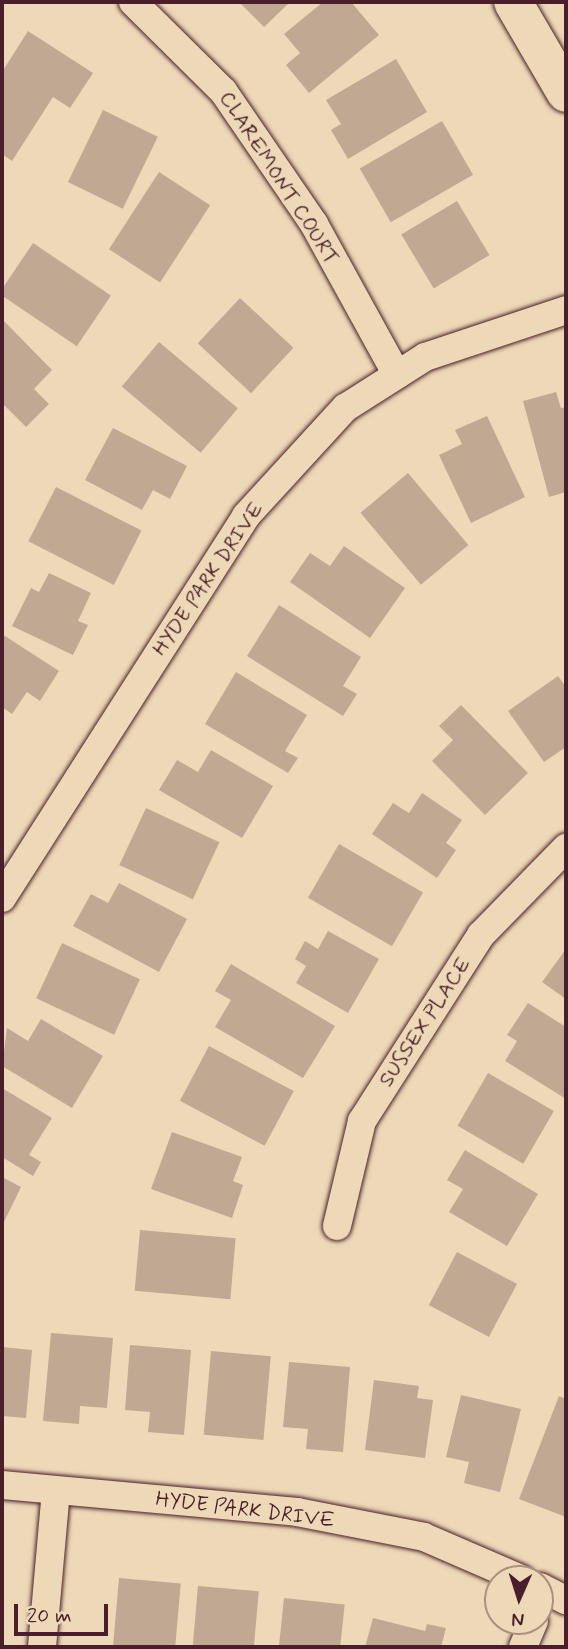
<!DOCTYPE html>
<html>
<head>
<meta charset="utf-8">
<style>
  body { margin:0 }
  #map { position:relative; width:568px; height:1649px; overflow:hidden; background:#edd9b7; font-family:Mynerve,sans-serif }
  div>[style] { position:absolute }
  .building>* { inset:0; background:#c1a892; transform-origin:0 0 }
  .roads { filter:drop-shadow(0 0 2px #4a1f2b) drop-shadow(0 0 2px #4a1f2b) }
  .street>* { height:28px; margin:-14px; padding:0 14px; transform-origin:14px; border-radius:14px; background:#edd9b7 }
  .secondary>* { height:38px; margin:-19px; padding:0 19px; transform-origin:19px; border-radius:19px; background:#edd9b7 }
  span { translate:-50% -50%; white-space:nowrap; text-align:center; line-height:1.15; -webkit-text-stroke:5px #edd9b7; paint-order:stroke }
  .street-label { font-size:21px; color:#4a1f2b }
  .frame { position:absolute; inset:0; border:4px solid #4a1f2b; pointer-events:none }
  .north { position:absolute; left:484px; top:1565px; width:70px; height:70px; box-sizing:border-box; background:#edd9b7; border:2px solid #ac8f7f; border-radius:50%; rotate:183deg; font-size:19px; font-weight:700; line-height:28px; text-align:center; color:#4a1f2b }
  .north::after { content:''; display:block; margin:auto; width:24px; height:32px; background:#4a1f2b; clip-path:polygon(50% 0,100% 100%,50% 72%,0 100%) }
  .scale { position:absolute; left:14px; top:1604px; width:94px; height:32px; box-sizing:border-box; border:4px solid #4a1f2b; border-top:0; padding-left:9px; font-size:21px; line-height:24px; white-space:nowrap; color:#4a1f2b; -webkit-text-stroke:5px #edd9b7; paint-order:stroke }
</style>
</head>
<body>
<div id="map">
  <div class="building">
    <i style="clip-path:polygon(239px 2px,290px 2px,264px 27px)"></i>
    <i style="clip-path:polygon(323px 2px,351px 2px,379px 35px,309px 93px,286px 65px,300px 53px,284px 34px)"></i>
    <i style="clip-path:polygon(28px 31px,93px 73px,70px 108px,53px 97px,12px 161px,2px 154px,2px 72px)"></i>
    <i style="clip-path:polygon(396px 59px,427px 112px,348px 159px,331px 130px,341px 124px,326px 100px)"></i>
    <i style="left:103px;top:110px;width:61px;height:80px;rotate:26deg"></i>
    <i style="left:442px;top:121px;width:62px;height:95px;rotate:60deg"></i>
    <i style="left:159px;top:172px;width:61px;height:92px;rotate:33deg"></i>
    <i style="left:457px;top:201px;width:63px;height:65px;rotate:59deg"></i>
    <i style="left:33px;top:243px;width:94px;height:61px;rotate:34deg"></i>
    <i style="left:240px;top:298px;width:73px;height:62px;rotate:43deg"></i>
    <i style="clip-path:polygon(2px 319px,52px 370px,34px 389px,49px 404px,26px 427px,2px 403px)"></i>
    <i style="left:159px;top:342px;width:103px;height:58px;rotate:40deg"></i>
    <i style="clip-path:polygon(556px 392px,561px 408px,566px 407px,566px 492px,549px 497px,523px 401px)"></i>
    <i style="clip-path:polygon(487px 416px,525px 497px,471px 523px,439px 455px,462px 444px,455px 430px)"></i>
    <i style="clip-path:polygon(113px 428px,187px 466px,170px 499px,153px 490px,142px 510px,85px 480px)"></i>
    <i style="left:408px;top:473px;width:94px;height:62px;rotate:50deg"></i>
    <i style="left:56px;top:487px;width:96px;height:61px;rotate:27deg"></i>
    <i style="clip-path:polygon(344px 546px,405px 588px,370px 638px,290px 582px,310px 553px,330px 566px)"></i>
    <i style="clip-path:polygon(49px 573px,91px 593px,78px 621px,88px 625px,73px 655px,12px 626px,31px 588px,39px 592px)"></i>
    <i style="clip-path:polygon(279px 605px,361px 657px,343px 686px,357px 694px,343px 716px,247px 656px)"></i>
    <i style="clip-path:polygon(2px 634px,59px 671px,40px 701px,27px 692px,12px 714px,2px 707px)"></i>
    <i style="clip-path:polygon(236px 672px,307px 715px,285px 751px,298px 758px,288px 773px,205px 724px)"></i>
    <i style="clip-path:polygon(558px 676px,566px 687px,566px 747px,544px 762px,508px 711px)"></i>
    <i style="clip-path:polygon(461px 705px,528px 773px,485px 815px,432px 761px,453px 740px,439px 726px)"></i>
    <i style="clip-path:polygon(211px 750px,273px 786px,242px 838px,159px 790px,177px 760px,198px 772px)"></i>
    <i style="clip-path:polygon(422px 793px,462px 820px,446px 843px,456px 850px,437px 878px,372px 834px,393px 803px,409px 813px)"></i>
    <i style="left:146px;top:808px;width:81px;height:63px;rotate:25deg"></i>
    <i style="left:339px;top:844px;width:97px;height:62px;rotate:30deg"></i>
    <i style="clip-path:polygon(119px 883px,187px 919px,159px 972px,73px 926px,91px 894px,108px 903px)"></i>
    <i style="clip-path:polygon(328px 931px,379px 959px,348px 1013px,296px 983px,306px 966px,295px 959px,305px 941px,318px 949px)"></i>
    <i style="left:62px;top:943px;width:86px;height:61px;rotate:25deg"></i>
    <i style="clip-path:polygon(566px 949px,566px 999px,542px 982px)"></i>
    <i style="clip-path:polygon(231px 964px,335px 1026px,303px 1078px,215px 1027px,231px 1000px,215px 991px)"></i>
    <i style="clip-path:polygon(528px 1003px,566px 1027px,566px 1099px,505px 1061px,517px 1041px,507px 1035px)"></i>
    <i style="clip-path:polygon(41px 1019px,103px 1056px,72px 1108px,2px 1066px,7px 1028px,28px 1041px)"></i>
    <i style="left:209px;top:1046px;width:96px;height:62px;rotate:28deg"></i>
    <i style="left:488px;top:1073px;width:76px;height:61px;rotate:30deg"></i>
    <i style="clip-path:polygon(2px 1088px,52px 1118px,29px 1155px,41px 1162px,33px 1176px,2px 1157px)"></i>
    <i style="clip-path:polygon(172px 1132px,242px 1157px,233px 1181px,243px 1185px,232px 1218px,151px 1189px)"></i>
    <i style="clip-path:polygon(465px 1150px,538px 1194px,507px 1246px,449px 1212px,463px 1189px,447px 1180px)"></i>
    <i style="clip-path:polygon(2px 1177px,21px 1187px,2px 1226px)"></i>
    <i style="left:140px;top:1230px;width:96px;height:61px;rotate:5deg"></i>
    <i style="left:457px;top:1252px;width:68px;height:60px;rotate:28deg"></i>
    <i style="clip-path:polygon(51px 1333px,113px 1338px,107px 1408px,80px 1406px,79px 1424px,43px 1421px)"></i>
    <i style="clip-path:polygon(130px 1345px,191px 1350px,184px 1435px,148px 1432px,150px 1412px,125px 1410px)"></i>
    <i style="clip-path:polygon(2px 1347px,32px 1350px,26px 1418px,2px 1416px)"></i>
    <i style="left:211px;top:1351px;width:60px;height:84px;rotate:5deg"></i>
    <i style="clip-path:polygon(289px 1362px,350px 1367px,343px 1452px,306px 1449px,308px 1429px,283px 1427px)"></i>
    <i style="clip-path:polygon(374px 1380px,419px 1386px,417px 1398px,433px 1400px,425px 1458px,365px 1450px)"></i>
    <i style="clip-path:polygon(461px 1395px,521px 1409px,500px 1492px,464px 1483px,469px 1462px,446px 1457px)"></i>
    <i style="clip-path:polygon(559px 1396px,566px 1399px,566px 1517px,519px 1499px)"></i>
    <i style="left:119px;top:1578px;width:62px;height:69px;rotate:5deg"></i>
    <i style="left:198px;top:1586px;width:61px;height:61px;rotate:5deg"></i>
    <i style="left:284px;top:1598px;width:61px;height:49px;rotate:6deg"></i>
    <i style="clip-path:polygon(373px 1618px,425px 1631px,427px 1624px,446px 1628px,441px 1647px,365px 1647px)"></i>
  </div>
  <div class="roads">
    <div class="street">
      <i style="left:133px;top:2px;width:127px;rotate:44.7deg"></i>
      <i style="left:223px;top:91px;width:161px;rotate:55.6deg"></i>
      <i style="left:314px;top:224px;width:172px;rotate:61.2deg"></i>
      <i style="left:2px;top:898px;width:453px;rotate:-57.4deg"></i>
      <i style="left:246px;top:516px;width:147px;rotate:-47.5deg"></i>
      <i style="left:345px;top:408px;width:95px;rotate:-32.5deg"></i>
      <i style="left:425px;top:357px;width:149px;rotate:-18.4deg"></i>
      <i style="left:337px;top:1226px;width:108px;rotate:-76.6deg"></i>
      <i style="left:362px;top:1121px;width:221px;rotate:-57.4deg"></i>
      <i style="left:481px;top:935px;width:122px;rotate:-45.7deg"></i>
      <i style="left:2px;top:1485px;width:296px;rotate:5.2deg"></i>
      <i style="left:297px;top:1512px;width:129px;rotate:11.1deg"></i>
      <i style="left:424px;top:1537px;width:106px;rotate:23.4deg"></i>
      <i style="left:540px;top:1587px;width:29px;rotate:27deg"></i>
      <i style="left:42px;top:1647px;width:157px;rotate:-84.9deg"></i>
      <i style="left:523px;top:1647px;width:28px;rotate:-67deg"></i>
    </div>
    <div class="secondary">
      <i style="left:513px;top:2px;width:105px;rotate:59.8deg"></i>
    </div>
  </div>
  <div class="street-label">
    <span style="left:279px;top:178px;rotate:57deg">CLAREMONT COURT</span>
    <span style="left:208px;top:579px;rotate:-56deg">HYDE PARK DRIVE</span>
    <span style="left:425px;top:1022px;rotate:-57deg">SUSSEX PLACE</span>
    <span style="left:245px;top:1510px;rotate:7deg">HYDE PARK DRIVE</span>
  </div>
  <div class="frame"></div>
  <div class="north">N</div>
  <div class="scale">20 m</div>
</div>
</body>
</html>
